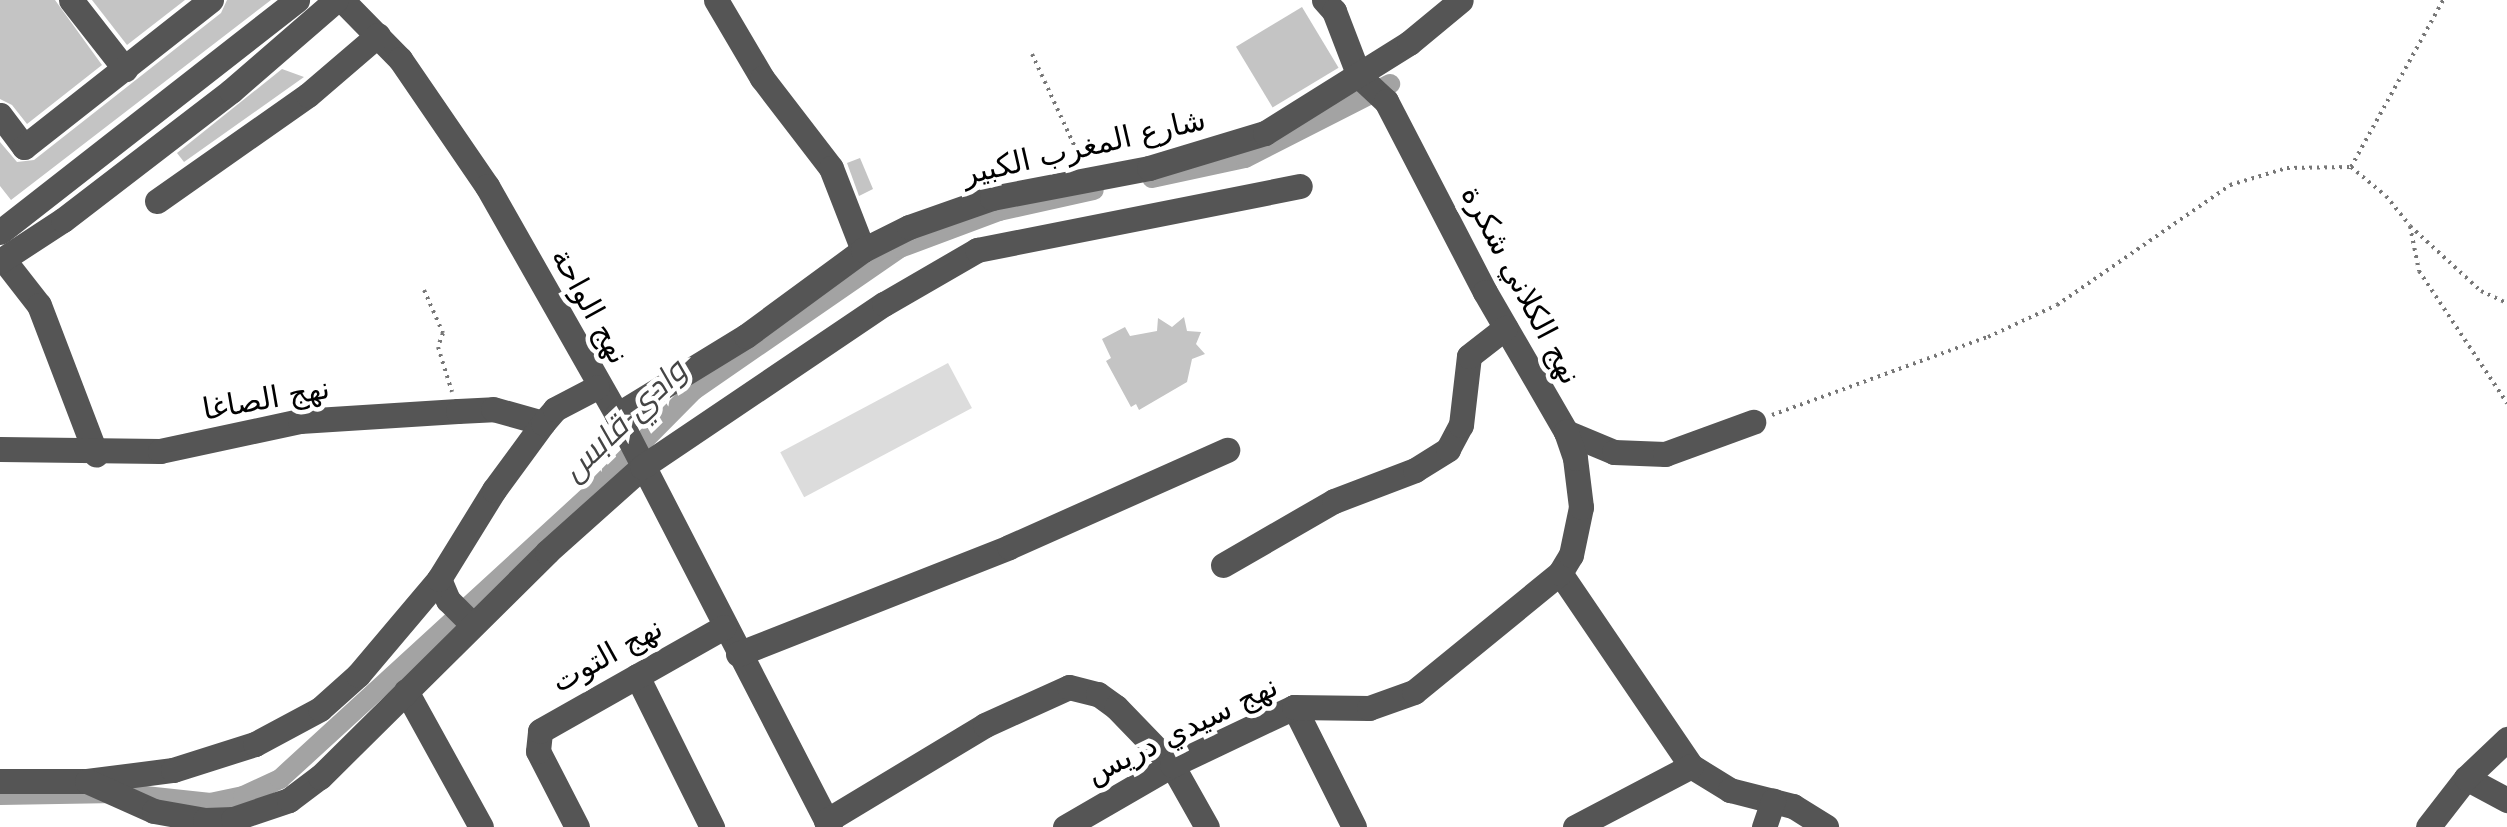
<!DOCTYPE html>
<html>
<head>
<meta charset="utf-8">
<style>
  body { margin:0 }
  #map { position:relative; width:2507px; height:827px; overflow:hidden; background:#fff; font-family:"DejaVu Sans",Cairo,sans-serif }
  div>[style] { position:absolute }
  .green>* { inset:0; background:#dcdcdc; transform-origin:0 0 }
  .canal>* { height:20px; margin:-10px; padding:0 10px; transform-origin:10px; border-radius:10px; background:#a3a3a3 }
  .building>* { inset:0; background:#c4c4c4; transform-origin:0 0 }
  .path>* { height:4px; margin-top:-2px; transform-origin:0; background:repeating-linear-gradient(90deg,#777 0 2.5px,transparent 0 7.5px) }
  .minor>* { height:25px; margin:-12.5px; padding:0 12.5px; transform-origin:12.5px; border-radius:12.5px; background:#555 }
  span { translate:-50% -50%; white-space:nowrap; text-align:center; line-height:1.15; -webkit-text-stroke:9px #fff; paint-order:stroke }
  .street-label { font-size:30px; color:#000 }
  .water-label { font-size:32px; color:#444; font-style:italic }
</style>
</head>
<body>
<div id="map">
  <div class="green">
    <i style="left:948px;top:363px;width:51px;height:190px;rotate:62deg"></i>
  </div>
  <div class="canal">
    <i style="left:1152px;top:178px;width:95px;rotate:-12.1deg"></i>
    <i style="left:1245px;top:158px;width:163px;rotate:-27deg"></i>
    <i style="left:0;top:795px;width:117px;rotate:-1deg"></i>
    <i style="left:117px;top:793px;width:94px;rotate:6.1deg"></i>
    <i style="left:210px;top:803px;width:34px;rotate:-12deg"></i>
    <i style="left:243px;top:796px;width:41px;rotate:-24.7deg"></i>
    <i style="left:280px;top:779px;width:426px;rotate:-42.5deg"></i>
    <i style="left:594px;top:491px;width:142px;rotate:-45.3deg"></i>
    <i style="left:694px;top:390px;width:250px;rotate:-34.6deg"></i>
    <i style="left:900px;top:248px;width:106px;rotate:-20.5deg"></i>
    <i style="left:999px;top:211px;width:97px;rotate:-12.5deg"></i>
  </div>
  <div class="building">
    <i style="clip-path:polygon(0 0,55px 0,102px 65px,27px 124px,12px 105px,0 99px)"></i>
    <i style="clip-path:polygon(92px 0,185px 0,127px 45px)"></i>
    <i style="clip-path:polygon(227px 0,271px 0,11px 200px,0 186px,0 142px,17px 162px,34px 160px,221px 13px)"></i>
    <i style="left:1302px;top:7px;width:71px;height:77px;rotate:59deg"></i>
    <i style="clip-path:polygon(282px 69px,304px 77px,184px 162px,177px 153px)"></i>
    <i style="clip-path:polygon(860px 158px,873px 189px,859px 196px,847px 163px)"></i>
    <i style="clip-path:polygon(1184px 317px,1187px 331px,1201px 332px,1196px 344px,1205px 354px,1192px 359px,1187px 382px,1139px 410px,1136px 404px,1131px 407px,1106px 361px,1111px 358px,1102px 339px,1125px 327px,1130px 336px,1157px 331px,1158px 318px,1172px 327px)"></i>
  </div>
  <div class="path">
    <i style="left:1032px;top:54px;width:115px;rotate:65.2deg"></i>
    <i style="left:2351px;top:167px;width:191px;rotate:-61.1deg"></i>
    <i style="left:2410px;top:226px;width:46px;rotate:78.7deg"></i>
    <i style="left:2419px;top:271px;width:159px;rotate:56.3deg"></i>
    <i style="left:424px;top:290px;width:47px;rotate:66.2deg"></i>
    <i style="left:443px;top:333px;width:15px;rotate:110deg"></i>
    <i style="left:438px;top:347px;width:47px;rotate:72.7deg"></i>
    <i style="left:1772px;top:415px;width:230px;rotate:-19.9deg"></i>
    <i style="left:1988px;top:337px;width:76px;rotate:-24.9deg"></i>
    <i style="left:2057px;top:305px;width:211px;rotate:-34.7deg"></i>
    <i style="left:2230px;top:185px;width:59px;rotate:-16.6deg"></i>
    <i style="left:2287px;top:168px;width:64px;rotate:-0.9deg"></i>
    <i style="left:2351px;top:167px;width:45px;rotate:39.6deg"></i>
    <i style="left:2386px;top:196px;width:38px;rotate:51deg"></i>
    <i style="left:2410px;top:226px;width:96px;rotate:42.5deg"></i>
    <i style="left:2481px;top:291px;width:29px;rotate:25deg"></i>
  </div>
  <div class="minor">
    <i style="left:71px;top:0;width:88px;rotate:52deg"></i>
    <i style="left:342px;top:0;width:83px;rotate:45.5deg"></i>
    <i style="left:400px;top:59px;width:154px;rotate:55.6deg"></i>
    <i style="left:487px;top:186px;width:263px;rotate:60.4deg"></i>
    <i style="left:617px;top:415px;width:464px;rotate:62.7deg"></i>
    <i style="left:716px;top:0;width:91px;rotate:59.5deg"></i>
    <i style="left:762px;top:78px;width:113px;rotate:52.5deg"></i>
    <i style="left:831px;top:168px;width:88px;rotate:68.7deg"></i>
    <i style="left:1324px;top:0;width:15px;rotate:48deg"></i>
    <i style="left:1334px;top:11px;width:70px;rotate:69deg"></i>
    <i style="left:1359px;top:76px;width:37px;rotate:43deg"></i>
    <i style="left:1386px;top:101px;width:215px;rotate:62.6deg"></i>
    <i style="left:1485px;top:292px;width:162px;rotate:59.9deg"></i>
    <i style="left:1566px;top:432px;width:52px;rotate:22.6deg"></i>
    <i style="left:1614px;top:452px;width:51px;rotate:2.2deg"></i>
    <i style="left:1665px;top:454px;width:94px;rotate:-20deg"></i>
    <i style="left:0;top:115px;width:40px;rotate:53deg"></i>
    <i style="left:24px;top:147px;width:238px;rotate:-38.2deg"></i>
    <i style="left:157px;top:201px;width:184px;rotate:-35.1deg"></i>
    <i style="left:308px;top:95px;width:92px;rotate:-40.6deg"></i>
    <i style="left:0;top:232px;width:377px;rotate:-38deg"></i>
    <i style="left:3px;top:259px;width:58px;rotate:52deg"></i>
    <i style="left:39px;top:305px;width:160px;rotate:69.1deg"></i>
    <i style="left:0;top:261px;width:75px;rotate:-33.1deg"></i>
    <i style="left:63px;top:220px;width:212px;rotate:-37.5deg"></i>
    <i style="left:231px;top:91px;width:139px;rotate:-40.9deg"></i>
    <i style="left:617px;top:415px;width:151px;rotate:-31.5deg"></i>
    <i style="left:746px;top:336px;width:145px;rotate:-36.3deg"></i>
    <i style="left:863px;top:250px;width:51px;rotate:-26.6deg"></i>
    <i style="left:909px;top:227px;width:88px;rotate:-19.3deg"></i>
    <i style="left:992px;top:198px;width:160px;rotate:-10.8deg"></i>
    <i style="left:1149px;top:168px;width:121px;rotate:-16.8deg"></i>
    <i style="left:1265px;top:133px;width:170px;rotate:-32deg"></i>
    <i style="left:1409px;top:43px;width:67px;rotate:-39.6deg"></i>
    <i style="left:0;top:449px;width:160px;rotate:0.7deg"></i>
    <i style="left:160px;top:451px;width:143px;rotate:-12.1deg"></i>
    <i style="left:300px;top:421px;width:158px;rotate:-3.6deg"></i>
    <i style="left:458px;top:411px;width:35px;rotate:-3deg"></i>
    <i style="left:493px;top:409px;width:52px;rotate:15.6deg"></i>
    <i style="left:1223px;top:565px;width:128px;rotate:-30deg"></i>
    <i style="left:1334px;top:501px;width:87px;rotate:-20.9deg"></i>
    <i style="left:1415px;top:470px;width:39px;rotate:-32deg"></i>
    <i style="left:1448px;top:449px;width:27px;rotate:-62deg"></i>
    <i style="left:1461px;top:425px;width:69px;rotate:-83.4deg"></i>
    <i style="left:1469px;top:356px;width:46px;rotate:-37.9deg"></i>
    <i style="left:1560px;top:573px;width:233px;rotate:55.8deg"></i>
    <i style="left:1691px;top:766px;width:46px;rotate:31.6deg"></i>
    <i style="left:1730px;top:790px;width:65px;rotate:14.3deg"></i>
    <i style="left:1793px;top:806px;width:39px;rotate:32deg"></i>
    <i style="left:439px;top:579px;width:23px;rotate:67deg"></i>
    <i style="left:448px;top:600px;width:35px;rotate:45deg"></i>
    <i style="left:738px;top:654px;width:291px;rotate:-21.5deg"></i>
    <i style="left:1009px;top:547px;width:239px;rotate:-24deg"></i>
    <i style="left:637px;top:676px;width:169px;rotate:63.6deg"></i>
    <i style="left:406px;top:691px;width:155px;rotate:61.1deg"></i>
    <i style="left:1294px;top:707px;width:134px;rotate:63.4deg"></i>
    <i style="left:2466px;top:778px;width:47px;rotate:28.2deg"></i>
    <i style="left:0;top:781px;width:87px"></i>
    <i style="left:87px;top:781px;width:87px;rotate:-7.3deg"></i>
    <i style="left:173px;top:770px;width:86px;rotate:-17.6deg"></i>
    <i style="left:255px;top:744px;width:74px;rotate:-28.3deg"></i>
    <i style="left:320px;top:709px;width:51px;rotate:-41.8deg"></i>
    <i style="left:358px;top:675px;width:126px;rotate:-49.8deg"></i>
    <i style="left:439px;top:579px;width:105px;rotate:-58.3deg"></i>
    <i style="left:494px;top:490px;width:83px;rotate:-53.8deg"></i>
    <i style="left:543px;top:423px;width:18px;rotate:-49deg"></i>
    <i style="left:555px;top:409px;width:47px;rotate:-27.6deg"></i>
    <i style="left:87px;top:781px;width:73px;rotate:24.1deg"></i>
    <i style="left:154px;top:811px;width:52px;rotate:10deg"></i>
    <i style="left:205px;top:820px;width:28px;rotate:-2deg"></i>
    <i style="left:233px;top:819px;width:59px;rotate:-18.7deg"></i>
    <i style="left:289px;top:800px;width:39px;rotate:-37deg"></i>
    <i style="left:320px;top:777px;width:320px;rotate:-44.7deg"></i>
    <i style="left:547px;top:552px;width:127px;rotate:-41.8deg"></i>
    <i style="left:642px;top:467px;width:292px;rotate:-34deg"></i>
    <i style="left:884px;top:304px;width:108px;rotate:-30.1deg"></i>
    <i style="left:977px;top:250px;width:329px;rotate:-11.2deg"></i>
    <i style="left:826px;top:821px;width:186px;rotate:-31.1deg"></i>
    <i style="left:985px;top:725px;width:92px;rotate:-24.3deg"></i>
    <i style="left:1069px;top:687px;width:30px;rotate:14deg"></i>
    <i style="left:1098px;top:694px;width:22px;rotate:36deg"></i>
    <i style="left:1116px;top:707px;width:81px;rotate:46deg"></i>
    <i style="left:1172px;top:765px;width:71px;rotate:60.6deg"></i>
    <i style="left:577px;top:827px;width:85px;rotate:-117.2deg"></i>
    <i style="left:538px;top:751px;width:20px;rotate:-84deg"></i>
    <i style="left:540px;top:731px;width:211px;rotate:-29.5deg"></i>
    <i style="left:1065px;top:827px;width:124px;rotate:-30.1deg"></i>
    <i style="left:1172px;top:765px;width:135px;rotate:-25.4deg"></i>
    <i style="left:1294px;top:707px;width:75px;rotate:0.8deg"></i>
    <i style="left:1369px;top:708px;width:48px;rotate:-19.6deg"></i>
    <i style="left:1414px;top:692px;width:188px;rotate:-39.2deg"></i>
    <i style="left:1560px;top:573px;width:21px;rotate:-59deg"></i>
    <i style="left:1571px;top:555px;width:49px;rotate:-78.2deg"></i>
    <i style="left:1581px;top:507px;width:49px;rotate:-97deg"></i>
    <i style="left:1575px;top:458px;width:28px;rotate:-109deg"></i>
    <i style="left:1575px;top:827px;width:131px;rotate:-27.7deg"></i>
    <i style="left:1764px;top:827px;width:28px;rotate:-71deg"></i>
    <i style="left:2428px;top:827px;width:62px;rotate:-52.2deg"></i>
    <i style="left:2466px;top:778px;width:57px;rotate:-43.6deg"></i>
  </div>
  <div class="street-label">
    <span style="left:1084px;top:147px;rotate:-13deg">شارع المغرب الكبير</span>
    <span style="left:1521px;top:285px;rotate:62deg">نهج الكلاني شكرة</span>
    <span style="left:590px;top:306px;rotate:61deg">نهج الواحة</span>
    <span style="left:266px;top:399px;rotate:-10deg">نهج الصاغا</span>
    <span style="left:607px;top:655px;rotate:-29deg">نهج التوت</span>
    <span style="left:1182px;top:730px;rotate:-26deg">نهج سيدي دريس</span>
  </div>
  <div class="water-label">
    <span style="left:624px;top:420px;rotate:-44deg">وادي قابس</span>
  </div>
</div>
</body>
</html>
